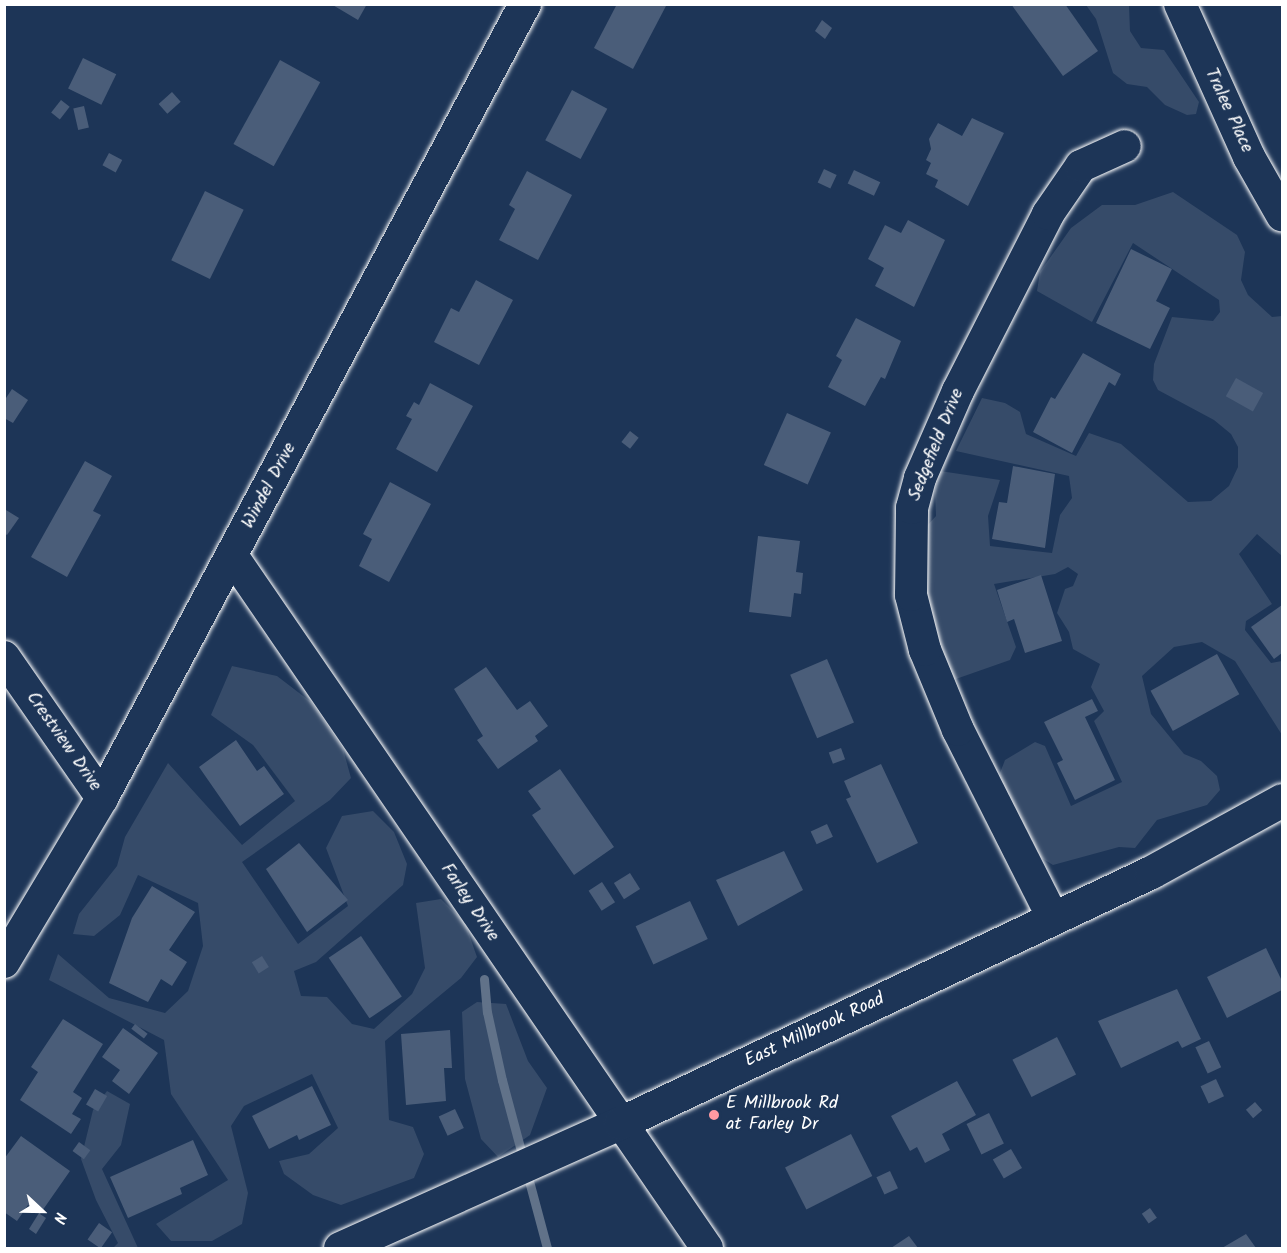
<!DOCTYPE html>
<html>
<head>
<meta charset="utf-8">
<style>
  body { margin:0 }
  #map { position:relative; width:1287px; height:1253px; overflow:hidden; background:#1d3557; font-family:Kalam,sans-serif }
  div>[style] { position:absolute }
  .green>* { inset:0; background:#364b69 }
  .stream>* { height:9px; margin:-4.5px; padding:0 4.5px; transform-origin:4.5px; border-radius:4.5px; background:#617289 }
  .building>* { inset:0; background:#4a5d79; transform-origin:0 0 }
  .roads { filter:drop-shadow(0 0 2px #fff) drop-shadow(0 0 2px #fff) }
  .minor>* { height:32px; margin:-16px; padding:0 16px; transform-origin:16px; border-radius:16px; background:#1d3557 }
  .major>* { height:33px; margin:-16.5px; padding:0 16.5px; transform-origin:16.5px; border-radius:16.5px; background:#1d3557 }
  .dots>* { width:16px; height:16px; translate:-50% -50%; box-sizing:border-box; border:3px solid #1d3557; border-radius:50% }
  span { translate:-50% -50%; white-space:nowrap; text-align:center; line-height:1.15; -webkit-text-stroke:4.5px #1d3557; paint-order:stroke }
  .street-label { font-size:18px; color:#fff }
  .poi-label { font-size:18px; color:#fff }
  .left { translate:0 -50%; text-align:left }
  .frame { position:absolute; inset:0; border:6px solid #fff; pointer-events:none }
  .north { position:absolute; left:12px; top:1181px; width:60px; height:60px; -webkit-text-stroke:4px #1d3557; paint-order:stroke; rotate:112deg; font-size:16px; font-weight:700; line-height:24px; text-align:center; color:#fff }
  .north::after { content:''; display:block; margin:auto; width:21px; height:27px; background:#fff; clip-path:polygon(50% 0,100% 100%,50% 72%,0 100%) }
</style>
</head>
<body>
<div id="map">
  <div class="green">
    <i style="clip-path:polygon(1086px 5px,1129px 5px,1130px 31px,1141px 48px,1164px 50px,1199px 102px,1196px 114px,1187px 115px,1165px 105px,1147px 87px,1127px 84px,1113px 73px,1096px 19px)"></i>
    <i style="clip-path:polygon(1173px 192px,1237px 235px,1245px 252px,1241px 280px,1248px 295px,1272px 317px,1282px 316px,1282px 556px,1257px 534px,1239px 554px,1272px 604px,1246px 621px,1245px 630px,1271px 663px,1282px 661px,1282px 735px,1235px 661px,1202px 642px,1174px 647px,1142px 676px,1151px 714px,1184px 754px,1201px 761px,1217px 776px,1220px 790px,1207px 805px,1157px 820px,1135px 848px,1119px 847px,1053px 865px,1024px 847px,995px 786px,1005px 760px,1035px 742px,1045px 746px,1071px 806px,1122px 782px,1094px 721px,1104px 711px,1091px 687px,1100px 664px,1073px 649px,1069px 632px,1057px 613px,1065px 589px,1073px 586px,1078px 574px,1068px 567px,1055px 574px,994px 584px,1016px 647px,1010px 660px,953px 680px,925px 624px,926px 527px,936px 516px,935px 491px,940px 471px,1000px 480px,988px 516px,990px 546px,1052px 553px,1060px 515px,1072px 498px,1069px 476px,956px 451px,982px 398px,1005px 403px,1020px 412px,1026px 434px,1076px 456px,1089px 433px,1121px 444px,1188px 502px,1211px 501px,1229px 486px,1238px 467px,1238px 447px,1231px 434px,1214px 420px,1158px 390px,1153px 380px,1154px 364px,1172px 317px,1213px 321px,1220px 312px,1219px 300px,1133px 243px,1092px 322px,1037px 291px,1040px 272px,1071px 228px,1102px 205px,1135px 205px)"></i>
    <i style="clip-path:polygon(232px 666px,277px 676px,311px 702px,343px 749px,351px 778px,330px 800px,242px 862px,298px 944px,348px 906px,326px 848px,342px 816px,373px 811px,394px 832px,407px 864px,403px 885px,316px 962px,294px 971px,301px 996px,327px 997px,352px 1024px,374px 1029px,412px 994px,425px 968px,416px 903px,441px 899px,465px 923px,477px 957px,461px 978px,385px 1041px,389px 1120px,413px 1127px,424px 1154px,414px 1178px,341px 1205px,313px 1195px,284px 1174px,279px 1161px,309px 1154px,338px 1128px,312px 1074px,244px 1106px,231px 1126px,248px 1193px,242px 1224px,212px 1241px,171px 1241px,156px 1224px,228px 1180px,171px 1094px,164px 1040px,49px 980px,58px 954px,109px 998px,165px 1013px,188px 991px,203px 946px,198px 903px,138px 875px,120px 915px,94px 936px,73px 934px,79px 914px,117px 866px,125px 837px,168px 763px,242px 845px,295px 801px,253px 745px,211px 715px)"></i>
    <i style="clip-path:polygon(477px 1002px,506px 1004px,528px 1061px,547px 1088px,530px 1135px,498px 1157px,481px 1139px,465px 1079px,462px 1012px)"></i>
    <i style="clip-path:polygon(107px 1091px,130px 1104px,121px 1145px,102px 1169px,138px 1248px,113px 1248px,118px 1243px,96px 1200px,81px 1159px,93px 1110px)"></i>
  </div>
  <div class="stream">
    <i style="left:484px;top:979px;width:33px;rotate:85deg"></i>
    <i style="left:487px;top:1012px;width:70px;rotate:77.6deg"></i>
    <i style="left:502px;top:1080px;width:174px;rotate:75deg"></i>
  </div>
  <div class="building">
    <i style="clip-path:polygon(331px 4px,367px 4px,358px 20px)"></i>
    <i style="clip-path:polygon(617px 4px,667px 4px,633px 69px,594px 48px)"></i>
    <i style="clip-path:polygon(1011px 4px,1065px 4px,1098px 51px,1063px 76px)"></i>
    <i style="clip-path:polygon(822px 20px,832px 28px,825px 39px,815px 31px)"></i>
    <i style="left:83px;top:58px;width:37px;height:34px;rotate:26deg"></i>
    <i style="left:280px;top:60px;width:46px;height:96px;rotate:29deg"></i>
    <i style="left:572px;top:90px;width:40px;height:57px;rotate:28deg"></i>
    <i style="left:172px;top:92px;width:13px;height:18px;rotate:48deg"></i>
    <i style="left:61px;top:100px;width:11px;height:16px;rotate:38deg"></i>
    <i style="left:84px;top:106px;width:22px;height:11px;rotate:77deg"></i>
    <i style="clip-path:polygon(972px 118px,1004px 133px,968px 206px,935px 187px,938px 180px,926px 174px,931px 163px,926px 160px,931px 149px,929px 139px,938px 123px,962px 136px)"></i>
    <i style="left:109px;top:153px;width:15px;height:14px;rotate:28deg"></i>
    <i style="left:824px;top:169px;width:14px;height:15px;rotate:25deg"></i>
    <i style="left:854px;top:170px;width:29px;height:15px;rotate:25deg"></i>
    <i style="clip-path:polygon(527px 171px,572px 195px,538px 260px,499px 240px,515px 209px,509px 205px)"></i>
    <i style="left:205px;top:191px;width:43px;height:77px;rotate:26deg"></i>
    <i style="clip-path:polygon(908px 220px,945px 240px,914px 307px,875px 286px,884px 268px,868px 259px,885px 225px,901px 233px)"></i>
    <i style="clip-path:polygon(1131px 249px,1172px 269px,1156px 301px,1170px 308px,1150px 349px,1096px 323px)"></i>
    <i style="clip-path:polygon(476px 280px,513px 300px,479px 365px,434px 342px,451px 308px,459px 312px)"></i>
    <i style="clip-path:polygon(856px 318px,901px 341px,885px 379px,881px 377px,865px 406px,828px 387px,842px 360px,836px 356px)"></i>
    <i style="clip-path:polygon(1083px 353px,1121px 374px,1115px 386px,1109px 382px,1072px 453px,1033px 432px,1051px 397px,1055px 399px)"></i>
    <i style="left:1236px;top:378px;width:31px;height:21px;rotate:29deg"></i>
    <i style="clip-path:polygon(430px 383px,473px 406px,437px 472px,396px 449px,412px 419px,406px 416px,414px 402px,419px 405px)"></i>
    <i style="clip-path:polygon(12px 389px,28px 400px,13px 423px,4px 418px,4px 401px)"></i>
    <i style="left:787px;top:413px;width:48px;height:57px;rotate:24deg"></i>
    <i style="left:630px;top:431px;width:11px;height:14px;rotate:38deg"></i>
    <i style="clip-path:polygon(85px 461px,112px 476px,93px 511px,101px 515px,67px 577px,31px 557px)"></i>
    <i style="clip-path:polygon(1013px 466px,1055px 474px,1045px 548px,992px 539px,999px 502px,1007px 503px)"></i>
    <i style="clip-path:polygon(390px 482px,431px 504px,389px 582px,359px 566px,372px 539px,363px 534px)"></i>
    <i style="clip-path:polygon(6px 510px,19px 518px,7px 535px,4px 533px)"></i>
    <i style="clip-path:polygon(758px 536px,800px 541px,796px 572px,803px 573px,801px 594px,794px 593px,791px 617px,749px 612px)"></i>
    <i style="clip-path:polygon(1041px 575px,1062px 641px,1025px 653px,1014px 619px,1007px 622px,997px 590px)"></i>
    <i style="clip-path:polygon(1282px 605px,1282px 653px,1274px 659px,1251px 627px)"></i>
    <i style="left:1217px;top:654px;width:46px;height:76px;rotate:61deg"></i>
    <i style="left:827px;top:659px;width:69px;height:40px;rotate:67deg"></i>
    <i style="clip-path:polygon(486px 667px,517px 710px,530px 701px,548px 726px,535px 736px,538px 741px,498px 769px,477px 740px,483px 736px,454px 689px)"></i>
    <i style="clip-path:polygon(1092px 699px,1098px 711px,1085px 717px,1115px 780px,1075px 800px,1057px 763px,1063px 760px,1044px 722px)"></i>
    <i style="clip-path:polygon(236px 740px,257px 771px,264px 766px,284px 794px,240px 826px,199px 767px)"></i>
    <i style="left:841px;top:748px;width:12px;height:13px;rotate:70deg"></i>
    <i style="clip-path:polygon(881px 764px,918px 843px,877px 863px,846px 799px,851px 797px,844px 781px)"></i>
    <i style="clip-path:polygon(560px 769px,614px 847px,574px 875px,532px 815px,541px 809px,528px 791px)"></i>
    <i style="left:827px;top:824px;width:14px;height:18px;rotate:65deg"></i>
    <i style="clip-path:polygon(299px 843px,348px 900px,307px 932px,266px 869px)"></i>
    <i style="clip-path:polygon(784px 851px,803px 890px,738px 926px,716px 880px)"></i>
    <i style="left:630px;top:873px;width:19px;height:19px;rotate:58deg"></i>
    <i style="left:602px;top:882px;width:24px;height:16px;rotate:57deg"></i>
    <i style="clip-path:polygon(152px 886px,195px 912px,169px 950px,187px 962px,172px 986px,161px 979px,148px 1002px,109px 983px,132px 918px)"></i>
    <i style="left:690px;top:901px;width:42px;height:60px;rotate:65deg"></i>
    <i style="left:361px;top:936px;width:73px;height:39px;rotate:56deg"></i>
    <i style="clip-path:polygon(1266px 948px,1282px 981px,1282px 990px,1227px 1018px,1207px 977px)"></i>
    <i style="left:262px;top:956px;width:13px;height:12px;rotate:58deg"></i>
    <i style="clip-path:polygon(1177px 989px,1201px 1039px,1182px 1048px,1178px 1041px,1121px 1068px,1098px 1021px)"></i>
    <i style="clip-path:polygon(63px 1019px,103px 1044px,73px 1092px,82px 1098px,72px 1114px,81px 1119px,71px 1134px,20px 1100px,38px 1072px,31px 1067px)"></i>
    <i style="left:135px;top:1024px;width:16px;height:6px;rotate:38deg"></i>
    <i style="clip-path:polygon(123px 1028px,158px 1053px,129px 1094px,112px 1081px,120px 1070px,102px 1057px)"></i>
    <i style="clip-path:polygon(450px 1030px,452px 1068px,444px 1068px,446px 1101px,406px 1105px,401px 1034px)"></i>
    <i style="left:1057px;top:1037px;width:42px;height:50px;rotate:63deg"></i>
    <i style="left:1209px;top:1041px;width:29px;height:15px;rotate:65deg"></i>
    <i style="left:1216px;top:1079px;width:19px;height:17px;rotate:65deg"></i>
    <i style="clip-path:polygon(957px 1081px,976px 1115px,942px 1134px,950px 1150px,925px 1163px,917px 1147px,910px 1151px,891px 1116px)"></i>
    <i style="clip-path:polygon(312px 1086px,331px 1125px,299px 1140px,297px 1135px,269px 1149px,252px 1116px)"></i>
    <i style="left:95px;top:1089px;width:14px;height:18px;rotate:30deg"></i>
    <i style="left:1255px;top:1102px;width:11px;height:12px;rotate:49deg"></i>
    <i style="left:455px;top:1109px;width:21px;height:18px;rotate:65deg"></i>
    <i style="left:989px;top:1113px;width:34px;height:25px;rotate:64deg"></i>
    <i style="left:851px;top:1134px;width:47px;height:74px;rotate:63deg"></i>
    <i style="clip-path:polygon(21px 1136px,70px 1171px,40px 1214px,46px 1218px,36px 1234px,29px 1229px,39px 1213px,28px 1205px,17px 1221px,4px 1212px,4px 1159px)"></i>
    <i style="clip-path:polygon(193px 1140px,208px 1175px,180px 1188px,182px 1194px,128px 1218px,110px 1177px)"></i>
    <i style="left:79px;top:1142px;width:14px;height:11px;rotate:36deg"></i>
    <i style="left:1011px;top:1149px;width:22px;height:21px;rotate:60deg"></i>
    <i style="left:890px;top:1171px;width:19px;height:15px;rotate:65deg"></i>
    <i style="left:1150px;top:1208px;width:12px;height:10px;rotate:55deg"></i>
    <i style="left:99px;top:1223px;width:16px;height:20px;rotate:35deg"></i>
    <i style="clip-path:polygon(1246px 1234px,1256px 1248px,1222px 1248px)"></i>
    <i style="clip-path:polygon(909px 1236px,918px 1248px,891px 1248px)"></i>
  </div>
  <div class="roads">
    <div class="minor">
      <i style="left:1180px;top:4px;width:168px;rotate:65.7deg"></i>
      <i style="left:1249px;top:157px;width:67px;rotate:60.4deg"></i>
      <i style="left:233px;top:557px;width:838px;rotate:55.55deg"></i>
      <i style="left:4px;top:657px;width:172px;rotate:55.2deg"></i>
      <i style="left:1053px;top:918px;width:211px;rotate:-116.8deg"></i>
      <i style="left:958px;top:730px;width:87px;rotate:-112.4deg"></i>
      <i style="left:925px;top:650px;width:57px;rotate:-104.3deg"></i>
      <i style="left:911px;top:595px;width:87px;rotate:-89.3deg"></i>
      <i style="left:912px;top:508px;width:31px;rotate:-75deg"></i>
      <i style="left:920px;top:478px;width:95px;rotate:-66.4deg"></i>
      <i style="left:958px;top:391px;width:199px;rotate:-63deg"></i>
      <i style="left:1048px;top:214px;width:58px;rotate:-55.5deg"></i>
      <i style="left:1081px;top:166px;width:48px;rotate:-24.4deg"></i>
      <i style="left:4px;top:962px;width:191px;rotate:-59.1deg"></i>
      <i style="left:102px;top:798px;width:900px;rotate:-61.95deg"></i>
    </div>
    <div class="major">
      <i style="left:340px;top:1248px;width:307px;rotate:-24.1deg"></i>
      <i style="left:620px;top:1123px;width:587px;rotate:-25.3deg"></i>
      <i style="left:1151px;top:872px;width:149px;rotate:-28.8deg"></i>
    </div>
  </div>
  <div class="dots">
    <i style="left:714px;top:1115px;background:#ff9aa2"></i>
  </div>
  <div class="street-label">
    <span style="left:1228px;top:111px;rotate:65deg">Tralee Place</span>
    <span style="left:937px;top:445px;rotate:-68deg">Sedgefield Drive</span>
    <span style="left:270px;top:486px;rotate:-62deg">Windel Drive</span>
    <span style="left:63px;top:742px;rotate:55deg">Crestview Drive</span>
    <span style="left:469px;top:903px;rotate:56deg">Farley Drive</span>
    <span style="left:815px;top:1031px;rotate:-25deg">East Millbrook Road</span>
  </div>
  <div class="poi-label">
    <span class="left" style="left:726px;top:1115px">E Millbrook Rd<br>at Farley Dr</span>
  </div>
  <div class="frame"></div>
  <div class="north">N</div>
</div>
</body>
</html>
